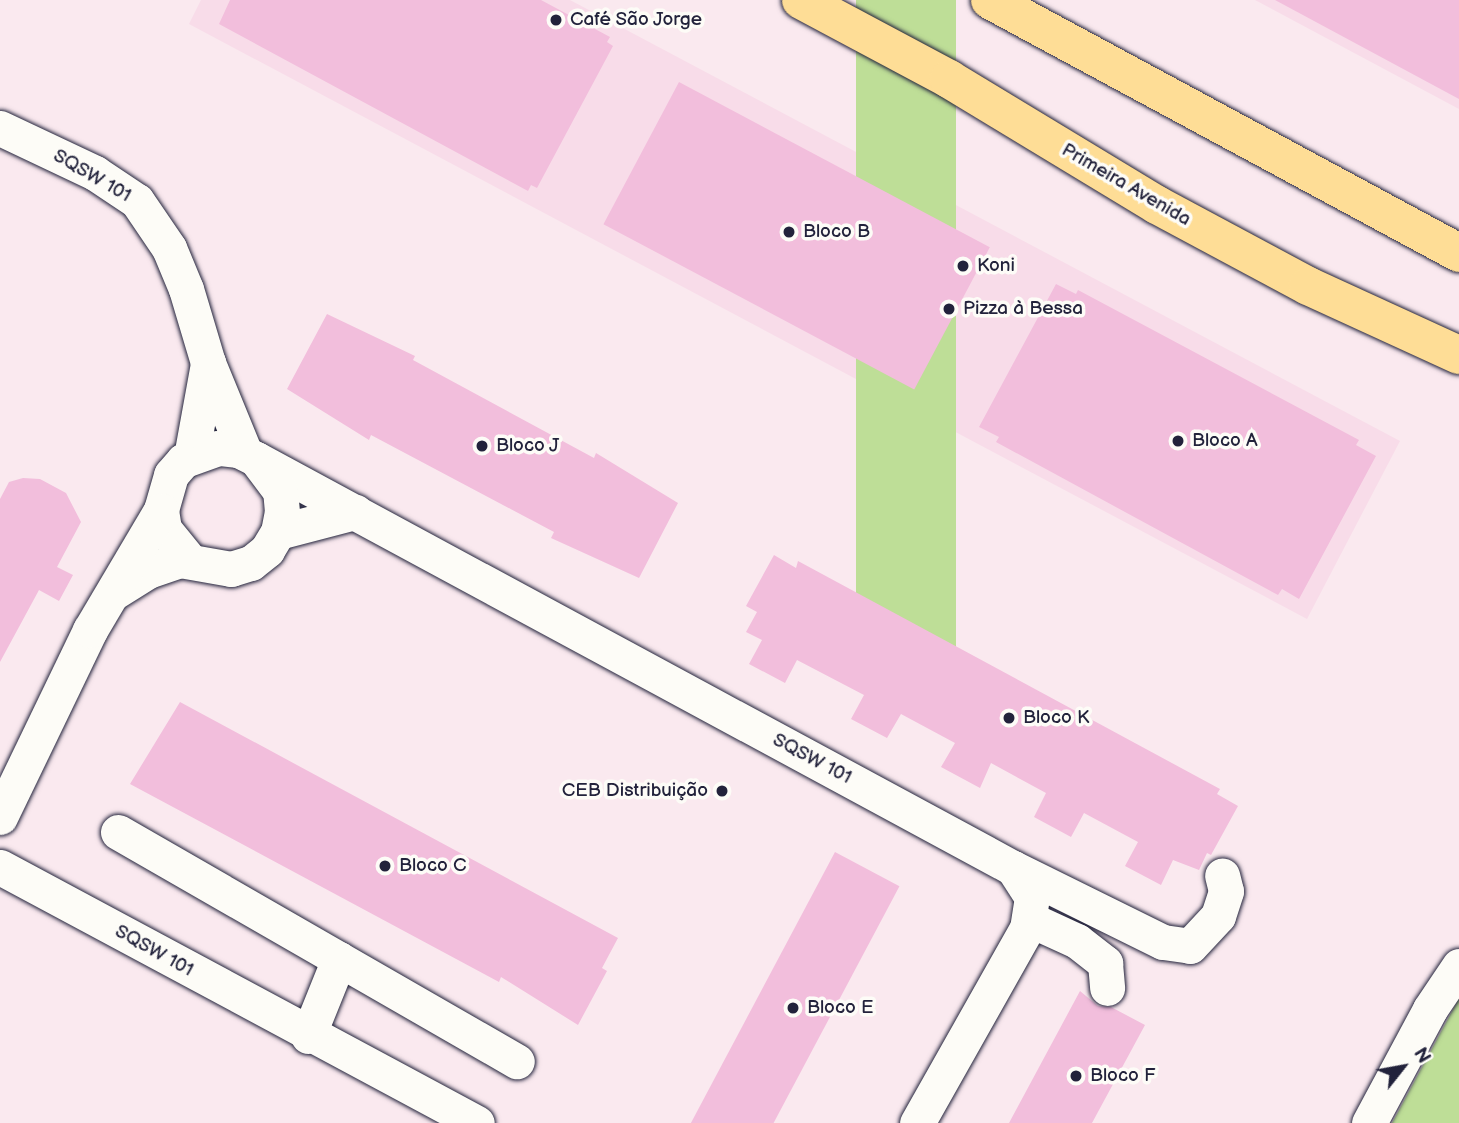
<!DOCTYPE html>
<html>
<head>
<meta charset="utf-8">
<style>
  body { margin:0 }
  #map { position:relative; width:1459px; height:1123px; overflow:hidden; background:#fae9ef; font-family:"Balsamiq Sans",sans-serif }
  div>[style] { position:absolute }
  .built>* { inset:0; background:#f8dce9 }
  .green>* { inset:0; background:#bede97; transform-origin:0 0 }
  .building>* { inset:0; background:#f2bedc; transform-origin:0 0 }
  .roads { filter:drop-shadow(0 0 2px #22223b) drop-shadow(0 0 2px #22223b) }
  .minor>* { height:35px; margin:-17.5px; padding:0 17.5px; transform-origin:17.5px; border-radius:17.5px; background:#fdfcf7 }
  .major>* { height:38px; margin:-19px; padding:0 19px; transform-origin:19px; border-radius:19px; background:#fedd96 }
  .dots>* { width:19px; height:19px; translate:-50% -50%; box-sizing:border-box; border:4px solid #fdfcf7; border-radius:50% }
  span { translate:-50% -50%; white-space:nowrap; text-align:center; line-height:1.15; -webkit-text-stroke:7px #fdfcf7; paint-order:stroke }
  .poi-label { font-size:19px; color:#22223b }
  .left { translate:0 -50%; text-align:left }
  .right { translate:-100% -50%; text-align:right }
  .street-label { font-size:19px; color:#22223b }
  .north { position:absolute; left:1368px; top:1032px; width:70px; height:70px; -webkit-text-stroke:5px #fdfcf7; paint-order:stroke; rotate:59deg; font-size:19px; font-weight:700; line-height:28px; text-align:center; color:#22223b }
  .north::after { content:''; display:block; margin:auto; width:24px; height:32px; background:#22223b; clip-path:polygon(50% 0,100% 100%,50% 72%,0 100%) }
</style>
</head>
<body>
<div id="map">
  <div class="built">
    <i style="clip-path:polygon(201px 0,570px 0,1400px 441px,1307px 619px,189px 24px)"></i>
    <i style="clip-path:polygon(1255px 0,1459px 0,1459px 109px)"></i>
  </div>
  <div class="green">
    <i style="left:856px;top:0;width:100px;height:655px"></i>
    <i style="clip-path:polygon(1459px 998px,1459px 1123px,1392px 1123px)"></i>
  </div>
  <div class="building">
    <i style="clip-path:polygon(230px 0,541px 0,610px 37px,607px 42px,613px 46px,537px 188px,531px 185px,528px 191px,219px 24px)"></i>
    <i style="clip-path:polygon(1275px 0,1459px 0,1459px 99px)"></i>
    <i style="left:679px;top:82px;width:352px;height:161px;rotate:28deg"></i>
    <i style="clip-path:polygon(1056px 284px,1076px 294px,1078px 290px,1359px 440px,1356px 445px,1376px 456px,1299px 599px,1282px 589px,1278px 595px,996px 442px,999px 437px,979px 427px)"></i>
    <i style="clip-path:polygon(327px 314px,415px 356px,413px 360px,594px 458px,596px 453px,678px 503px,639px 578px,551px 538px,554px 532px,371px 435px,369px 440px,287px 389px)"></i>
    <i style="clip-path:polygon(23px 478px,40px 479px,66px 493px,81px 522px,57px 567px,73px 575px,59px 601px,39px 590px,0 662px,0 499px,9px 482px)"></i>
    <i style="clip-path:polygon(774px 555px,796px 568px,798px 561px,1220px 789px,1217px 794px,1238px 806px,1211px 855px,1207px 853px,1199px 870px,1173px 860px,1161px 885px,1125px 866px,1138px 842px,1084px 813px,1071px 837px,1034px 817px,1046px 793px,991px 763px,980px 788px,941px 767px,955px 743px,901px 714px,887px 738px,851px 719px,864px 695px,797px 660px,785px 683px,749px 664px,762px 640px,746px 632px,757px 612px,746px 606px)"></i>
    <i style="clip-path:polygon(180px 702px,618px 938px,602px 968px,607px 971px,578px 1025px,501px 977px,499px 982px,130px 784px)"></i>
    <i style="left:835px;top:852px;width:73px;height:308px;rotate:28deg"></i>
    <i style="clip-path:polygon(1080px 991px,1098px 1006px,1111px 1007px,1145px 1025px,1092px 1123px,1009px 1123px)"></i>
  </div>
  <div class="roads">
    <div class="minor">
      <i style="left:0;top:128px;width:105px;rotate:25.3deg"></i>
      <i style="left:95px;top:173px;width:50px;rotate:33.7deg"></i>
      <i style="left:137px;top:201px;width:57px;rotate:55.8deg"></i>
      <i style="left:169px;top:248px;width:44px;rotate:67.5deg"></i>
      <i style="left:186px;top:289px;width:77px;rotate:73.4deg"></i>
      <i style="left:208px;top:363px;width:97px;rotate:67.7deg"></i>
      <i style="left:191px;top:457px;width:96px;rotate:-79.7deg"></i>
      <i style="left:256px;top:459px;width:860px;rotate:28.38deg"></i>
      <i style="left:1013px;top:868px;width:35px;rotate:57deg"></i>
      <i style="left:1032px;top:897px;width:31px;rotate:99deg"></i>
      <i style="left:1027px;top:928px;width:224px;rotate:119.4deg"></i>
      <i style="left:278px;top:532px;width:80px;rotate:-14.6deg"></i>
      <i style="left:113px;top:593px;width:41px;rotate:-32.2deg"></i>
      <i style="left:148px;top:571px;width:34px;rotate:-19deg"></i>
      <i style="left:180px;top:560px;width:52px;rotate:10deg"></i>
      <i style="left:231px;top:569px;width:21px;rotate:-17deg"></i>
      <i style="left:251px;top:563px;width:21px;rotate:-39deg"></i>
      <i style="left:267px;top:550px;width:21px;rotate:-59deg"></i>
      <i style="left:278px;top:532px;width:20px;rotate:-79deg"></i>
      <i style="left:282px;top:512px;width:21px;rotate:-95deg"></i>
      <i style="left:280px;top:491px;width:40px;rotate:-127deg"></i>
      <i style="left:256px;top:459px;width:20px;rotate:-153deg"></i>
      <i style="left:238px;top:450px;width:20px;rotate:-174deg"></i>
      <i style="left:218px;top:448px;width:37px;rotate:160deg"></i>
      <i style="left:183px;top:461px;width:18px;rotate:131deg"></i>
      <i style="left:171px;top:475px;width:36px;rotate:106deg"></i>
      <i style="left:161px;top:510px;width:19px;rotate:81deg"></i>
      <i style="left:164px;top:529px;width:41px;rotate:50.9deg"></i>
      <i style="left:0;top:817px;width:208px;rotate:-64.3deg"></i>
      <i style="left:90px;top:630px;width:139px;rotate:-59.4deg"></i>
      <i style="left:118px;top:832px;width:460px;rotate:29.9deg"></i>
      <i style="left:0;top:867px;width:541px;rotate:28.22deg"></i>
      <i style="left:1013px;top:868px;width:167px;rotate:26.3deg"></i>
      <i style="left:1163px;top:942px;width:27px;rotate:8deg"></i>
      <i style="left:1190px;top:946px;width:41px;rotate:-47deg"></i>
      <i style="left:1218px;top:916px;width:26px;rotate:-72deg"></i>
      <i style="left:1226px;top:891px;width:16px;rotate:-104deg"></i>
      <i style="left:1029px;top:919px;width:53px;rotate:24.6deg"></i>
      <i style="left:1077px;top:941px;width:36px;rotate:38deg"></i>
      <i style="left:1105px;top:963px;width:25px;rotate:85deg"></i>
      <i style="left:308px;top:1036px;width:83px;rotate:-68.1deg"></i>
      <i style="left:1369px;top:1123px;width:129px;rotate:-61.8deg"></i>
      <i style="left:1430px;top:1009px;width:52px;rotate:-56deg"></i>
    </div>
    <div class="major">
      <i style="left:801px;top:0;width:168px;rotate:28.1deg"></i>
      <i style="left:949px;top:79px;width:243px;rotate:31.2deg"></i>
      <i style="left:1157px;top:205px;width:171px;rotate:28.2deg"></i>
      <i style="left:1308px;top:286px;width:166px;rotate:24.6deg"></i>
      <i style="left:990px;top:0;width:533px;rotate:28.34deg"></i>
    </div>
  </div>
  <div class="dots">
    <i style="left:556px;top:20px;background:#22223b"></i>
    <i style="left:789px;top:232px;background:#22223b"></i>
    <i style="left:963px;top:266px;background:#22223b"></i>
    <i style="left:949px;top:309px;background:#22223b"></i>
    <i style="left:1178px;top:441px;background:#22223b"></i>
    <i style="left:482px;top:446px;background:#22223b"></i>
    <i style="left:1009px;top:718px;background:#22223b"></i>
    <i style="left:722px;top:791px;background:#22223b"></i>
    <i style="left:385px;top:866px;background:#22223b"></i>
    <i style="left:793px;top:1008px;background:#22223b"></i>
    <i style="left:1076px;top:1076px;background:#22223b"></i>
  </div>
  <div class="poi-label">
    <span class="left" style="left:570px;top:20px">Café São Jorge</span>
    <span class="left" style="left:803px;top:232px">Bloco B</span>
    <span class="left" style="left:977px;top:266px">Koni</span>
    <span class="left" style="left:963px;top:309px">Pizza à Bessa</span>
    <span class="left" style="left:1192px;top:441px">Bloco A</span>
    <span class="left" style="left:496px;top:446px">Bloco J</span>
    <span class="left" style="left:1023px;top:718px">Bloco K</span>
    <span class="right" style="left:708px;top:791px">CEB Distribuição</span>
    <span class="left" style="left:399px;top:866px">Bloco C</span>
    <span class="left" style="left:807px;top:1008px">Bloco E</span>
    <span class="left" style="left:1090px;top:1076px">Bloco F</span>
  </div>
  <div class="street-label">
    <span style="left:92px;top:176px;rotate:30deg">SQSW 101</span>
    <span style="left:1126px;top:185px;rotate:30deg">Primeira Avenida</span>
    <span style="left:812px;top:759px;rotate:28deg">SQSW 101</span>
    <span style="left:154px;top:951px;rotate:29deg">SQSW 101</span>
  </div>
  <div class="north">N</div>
</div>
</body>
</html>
